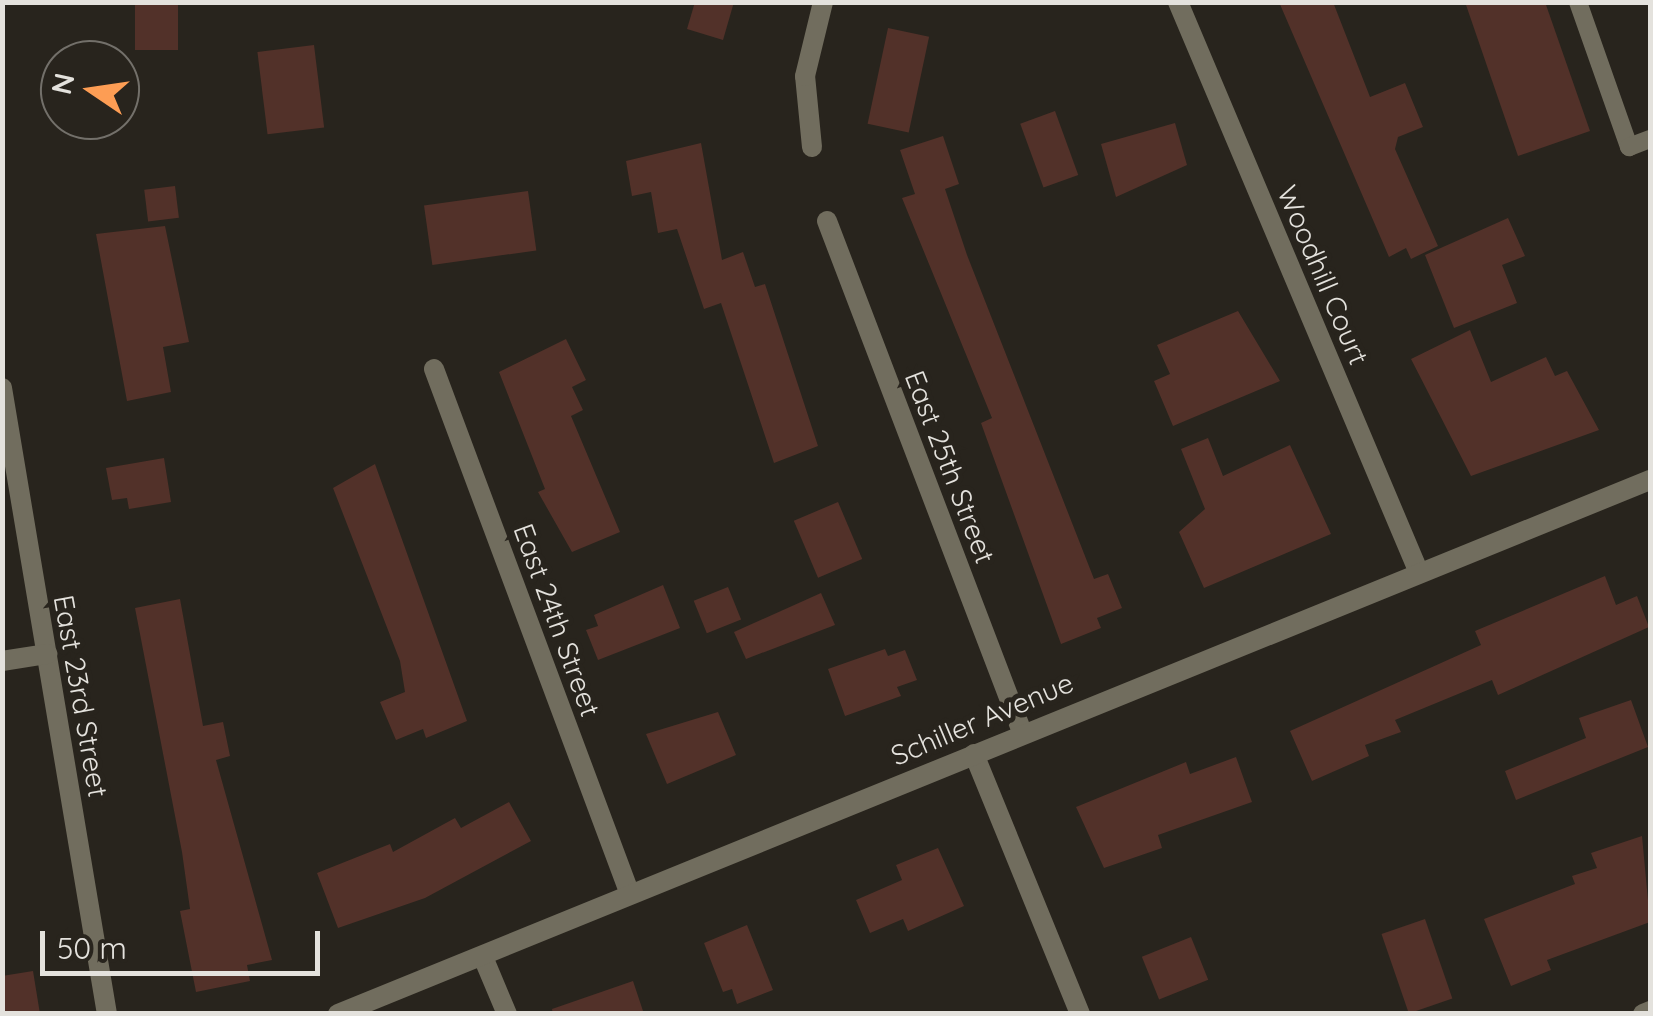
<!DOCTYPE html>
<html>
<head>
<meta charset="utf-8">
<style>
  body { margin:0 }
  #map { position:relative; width:1653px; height:1016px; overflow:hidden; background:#28241d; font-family:Quicksand,sans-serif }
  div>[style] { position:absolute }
  .building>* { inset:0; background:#523129; transform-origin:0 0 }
  .lane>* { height:18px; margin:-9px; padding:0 9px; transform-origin:9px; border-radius:9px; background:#716d5e }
  .street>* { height:20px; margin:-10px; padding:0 10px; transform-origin:10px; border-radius:10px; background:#716d5e }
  span { translate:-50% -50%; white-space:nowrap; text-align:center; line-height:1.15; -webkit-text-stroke:10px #28241d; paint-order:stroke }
  .street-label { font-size:28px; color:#e4e2dd }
  .frame { position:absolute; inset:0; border:5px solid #e4e2dd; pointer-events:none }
  .north { position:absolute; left:40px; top:40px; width:100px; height:100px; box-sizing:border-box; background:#28241d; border:2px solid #73706a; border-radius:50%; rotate:283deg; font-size:28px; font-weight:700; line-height:40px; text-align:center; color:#e4e2dd }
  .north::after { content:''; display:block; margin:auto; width:35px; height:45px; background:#fd9d54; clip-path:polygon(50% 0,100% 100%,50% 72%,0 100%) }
  .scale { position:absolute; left:40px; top:931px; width:280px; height:45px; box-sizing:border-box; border:5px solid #e4e2dd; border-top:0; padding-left:12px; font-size:30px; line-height:35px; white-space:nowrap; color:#e4e2dd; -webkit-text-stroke:8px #28241d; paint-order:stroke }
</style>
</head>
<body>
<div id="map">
  <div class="building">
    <i style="left:135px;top:2px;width:43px;height:48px"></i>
    <i style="clip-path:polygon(695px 2px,734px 2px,723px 40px,687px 29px)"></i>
    <i style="clip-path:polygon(1279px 2px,1333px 2px,1370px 97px,1405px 83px,1423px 127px,1398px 137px,1395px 149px,1438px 246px,1411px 259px,1406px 248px,1389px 257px)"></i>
    <i style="clip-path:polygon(1465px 2px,1545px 2px,1590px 131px,1518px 156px)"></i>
    <i style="left:888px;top:28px;width:42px;height:98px;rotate:12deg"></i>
    <i style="left:314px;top:45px;width:83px;height:57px;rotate:83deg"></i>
    <i style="left:1055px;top:111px;width:68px;height:37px;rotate:70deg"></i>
    <i style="clip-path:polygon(1175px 123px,1187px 165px,1116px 197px,1101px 144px)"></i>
    <i style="clip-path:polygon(943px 136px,959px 184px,945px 189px,967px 255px,1094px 579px,1108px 574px,1122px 608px,1097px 618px,1101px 628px,1061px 644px,981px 423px,992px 418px,902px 198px,915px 194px,900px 150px)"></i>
    <i style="clip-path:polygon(701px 143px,722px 260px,743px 252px,755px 287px,765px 284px,818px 446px,774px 463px,721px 303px,704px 309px,677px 229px,658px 233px,651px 192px,632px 196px,626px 161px)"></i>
    <i style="left:175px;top:186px;width:32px;height:31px;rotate:83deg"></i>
    <i style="left:528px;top:191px;width:60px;height:105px;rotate:82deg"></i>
    <i style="clip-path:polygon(1508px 218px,1525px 256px,1502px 265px,1517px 303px,1454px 328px,1425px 255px)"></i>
    <i style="clip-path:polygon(165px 226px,189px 342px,163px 347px,171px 392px,127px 401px,96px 234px)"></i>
    <i style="clip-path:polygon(1238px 311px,1280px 381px,1173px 426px,1154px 381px,1170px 374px,1157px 345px)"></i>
    <i style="clip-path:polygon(1470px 330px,1491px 382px,1546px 357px,1555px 376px,1567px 371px,1599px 430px,1471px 476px,1411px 359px)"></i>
    <i style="clip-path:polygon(566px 339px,586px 380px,572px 387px,583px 410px,571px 416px,620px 532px,572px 552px,538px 492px,545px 489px,499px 372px)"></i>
    <i style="clip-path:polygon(1208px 438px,1223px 476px,1290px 445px,1331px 534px,1204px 588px,1179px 532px,1205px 509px,1181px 449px)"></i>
    <i style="clip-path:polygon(164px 458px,171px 502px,129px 509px,127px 498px,112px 500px,106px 468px)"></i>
    <i style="clip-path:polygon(375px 464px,467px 721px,426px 738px,423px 729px,396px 740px,380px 702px,405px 692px,400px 661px,333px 488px)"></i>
    <i style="left:838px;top:502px;width:62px;height:48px;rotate:67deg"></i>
    <i style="clip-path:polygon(1605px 576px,1616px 605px,1637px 596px,1649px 627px,1498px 695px,1492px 680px,1395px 720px,1401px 732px,1365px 745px,1369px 756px,1312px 781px,1290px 731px,1481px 645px,1475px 631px)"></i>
    <i style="clip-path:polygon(663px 585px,680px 628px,598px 660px,586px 630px,598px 626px,594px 615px)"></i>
    <i style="left:728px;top:587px;width:35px;height:37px;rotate:68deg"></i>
    <i style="clip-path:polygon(821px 593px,835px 625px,746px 659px,734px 632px)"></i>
    <i style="clip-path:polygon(180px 599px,203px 726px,223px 722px,230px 756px,216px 760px,272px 960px,247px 965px,250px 981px,196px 992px,180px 911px,190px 909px,182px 852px,135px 608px)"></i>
    <i style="clip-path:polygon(885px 649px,888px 656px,905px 650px,917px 680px,897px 687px,901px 696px,845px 716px,828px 669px)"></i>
    <i style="clip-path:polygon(1631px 700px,1648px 747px,1516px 800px,1505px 771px,1586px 738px,1579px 718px)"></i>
    <i style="clip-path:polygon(718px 712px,736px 755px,667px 784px,646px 734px)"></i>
    <i style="clip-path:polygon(1236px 757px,1252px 802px,1158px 835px,1162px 848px,1104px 868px,1076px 807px,1186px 762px,1190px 774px)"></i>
    <i style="clip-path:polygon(509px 802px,531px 841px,425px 898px,338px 928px,317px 873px,390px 844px,393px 852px,455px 818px,461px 828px)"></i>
    <i style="clip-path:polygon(1642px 836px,1650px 922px,1547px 960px,1551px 970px,1511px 986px,1484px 919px,1575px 884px,1572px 876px,1597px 868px,1591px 853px)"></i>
    <i style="clip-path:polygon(938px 848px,964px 906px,908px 931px,903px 919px,870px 933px,856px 900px,902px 880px,896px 865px)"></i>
    <i style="left:1425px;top:919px;width:84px;height:46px;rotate:71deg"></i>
    <i style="clip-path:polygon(747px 925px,773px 990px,737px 1004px,732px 989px,723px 992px,704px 943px)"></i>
    <i style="left:1191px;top:937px;width:46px;height:53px;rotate:68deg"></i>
    <i style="clip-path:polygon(33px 971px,40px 1014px,2px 1014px,2px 976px)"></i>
    <i style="clip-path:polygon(633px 981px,644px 1014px,553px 1014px,552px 1009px)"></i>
  </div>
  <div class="lane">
    <i style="left:1578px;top:2px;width:154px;rotate:70.6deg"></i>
    <i style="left:1629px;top:147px;width:22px;rotate:-21deg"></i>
  </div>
  <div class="street">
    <i style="left:1178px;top:2px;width:614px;rotate:67.11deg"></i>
    <i style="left:812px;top:147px;width:71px;rotate:-95.6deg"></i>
    <i style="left:805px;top:76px;width:76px;rotate:-76.3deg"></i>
    <i style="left:827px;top:221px;width:547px;rotate:69.11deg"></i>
    <i style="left:434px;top:369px;width:555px;rotate:69.54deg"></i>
    <i style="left:2px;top:388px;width:635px;rotate:80.48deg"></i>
    <i style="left:2px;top:661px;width:46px;rotate:-8.8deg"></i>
    <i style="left:974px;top:754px;width:281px;rotate:67.8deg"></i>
    <i style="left:483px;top:957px;width:62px;rotate:67.2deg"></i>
    <i style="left:338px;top:1014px;width:1417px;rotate:-22.15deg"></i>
    <i style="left:1643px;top:1014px;width:8px;rotate:-23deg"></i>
  </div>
  <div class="street-label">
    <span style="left:1323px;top:275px;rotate:67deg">Woodhill Court</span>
    <span style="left:950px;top:467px;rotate:69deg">East 25th Street</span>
    <span style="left:557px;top:620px;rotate:70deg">East 24th Street</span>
    <span style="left:81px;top:696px;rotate:80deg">East 23rd Street</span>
    <span style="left:982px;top:719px;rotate:-23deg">Schiller Avenue</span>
  </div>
  <div class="frame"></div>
  <div class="north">N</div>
  <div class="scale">50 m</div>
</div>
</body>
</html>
